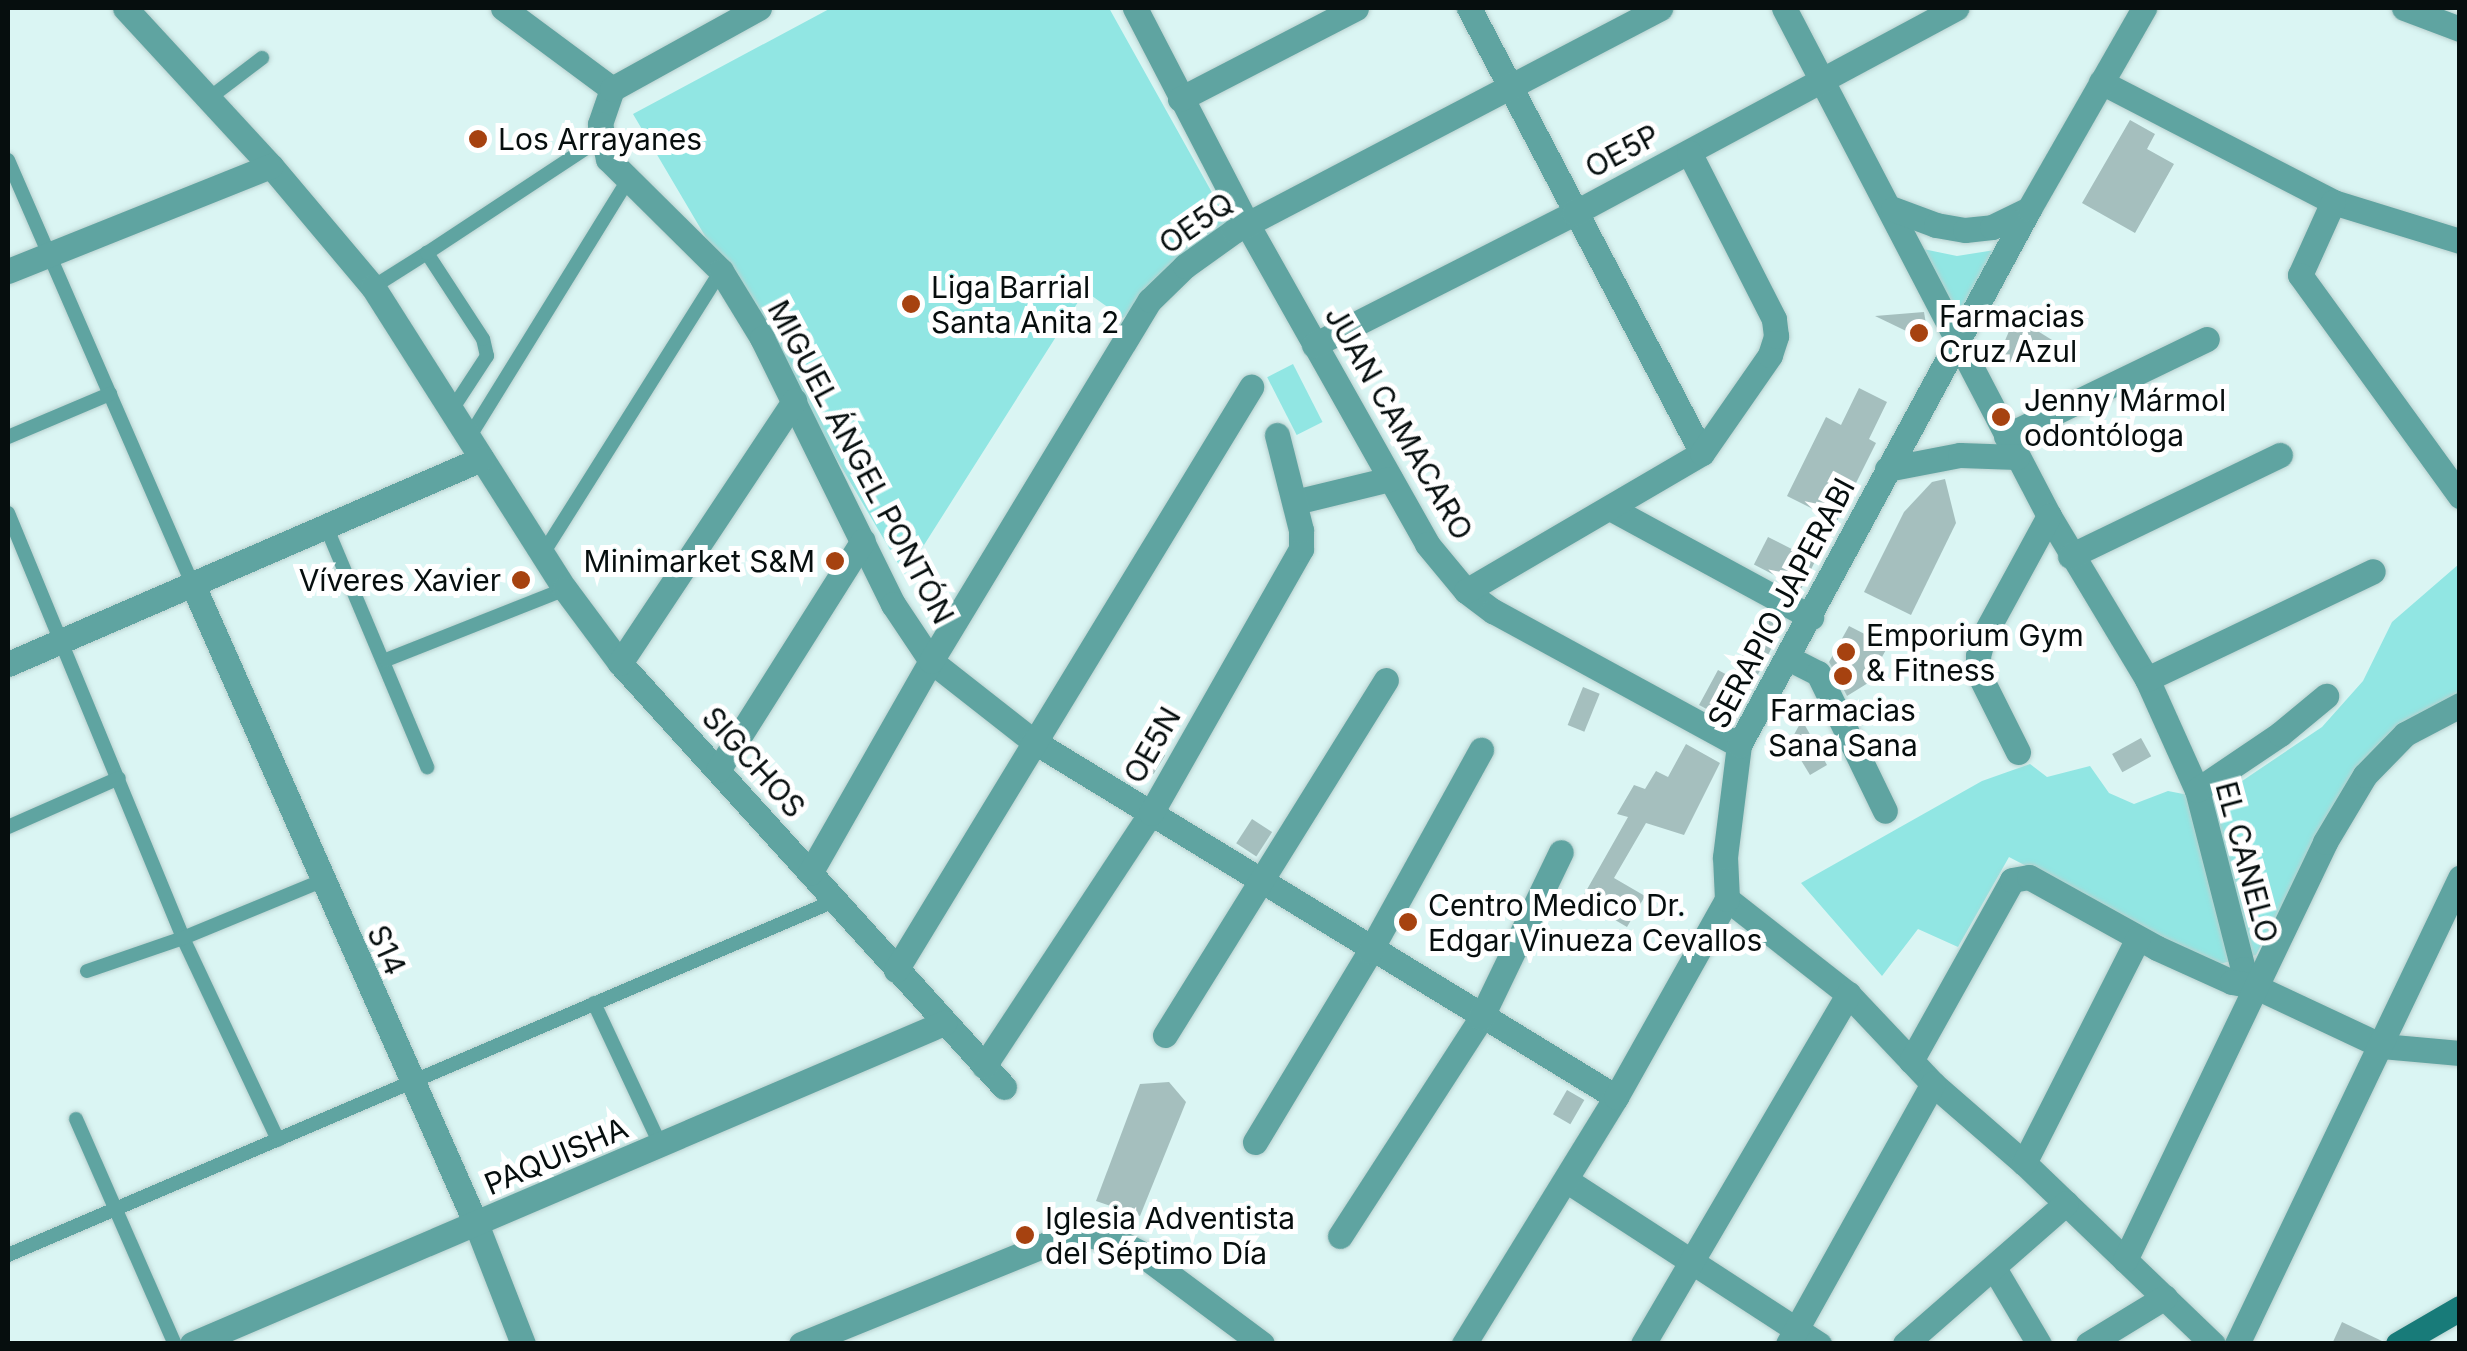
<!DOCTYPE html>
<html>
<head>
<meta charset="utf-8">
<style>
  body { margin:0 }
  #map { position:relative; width:2467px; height:1351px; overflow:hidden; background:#daf5f3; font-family:Inter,sans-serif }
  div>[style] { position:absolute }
  .green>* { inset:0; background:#91e6e3; transform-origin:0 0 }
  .building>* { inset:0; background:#a5bfbe; transform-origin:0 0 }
  .roads { filter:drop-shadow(0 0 2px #b8d0ce) drop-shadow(0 0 2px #b8d0ce) }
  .lane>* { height:14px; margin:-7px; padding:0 7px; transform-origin:7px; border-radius:7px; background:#5fa4a1 }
  .street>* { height:25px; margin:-12.5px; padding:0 12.5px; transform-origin:12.5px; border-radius:12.5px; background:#5fa4a1 }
  .secondary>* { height:25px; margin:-12.5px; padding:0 12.5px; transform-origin:12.5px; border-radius:12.5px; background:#187b79 }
  .dots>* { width:28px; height:28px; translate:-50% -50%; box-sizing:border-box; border:5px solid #fff; border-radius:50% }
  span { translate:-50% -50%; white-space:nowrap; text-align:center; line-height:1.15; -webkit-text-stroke:10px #fff; paint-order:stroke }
  .poi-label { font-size:30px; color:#060e0e }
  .left { translate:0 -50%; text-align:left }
  .right { translate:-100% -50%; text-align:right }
  .street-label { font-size:30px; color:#060e0e }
  .frame { position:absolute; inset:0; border:10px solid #060e0e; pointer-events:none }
</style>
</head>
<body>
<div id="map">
  <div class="green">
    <i style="clip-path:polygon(831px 8px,1109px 8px,1234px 232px,1123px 318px,1085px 291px,905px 575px,633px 114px)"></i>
    <i style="clip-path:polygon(1923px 249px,1957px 256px,1995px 250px,1958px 320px)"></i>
    <i style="left:1293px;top:364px;width:65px;height:29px;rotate:63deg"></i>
    <i style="clip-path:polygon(2459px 564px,2459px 709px,2404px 732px,2327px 821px,2256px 955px,2215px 965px,2009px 857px,1958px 947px,1918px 929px,1882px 976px,1801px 883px,1982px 781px,2030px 764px,2047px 777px,2090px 766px,2109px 793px,2134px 804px,2168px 791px,2214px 800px,2322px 727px,2363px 681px,2392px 622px)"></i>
  </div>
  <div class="building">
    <i style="clip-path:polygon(2130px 120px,2155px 134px,2147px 149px,2174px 164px,2135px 233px,2082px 203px)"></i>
    <i style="clip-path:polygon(1924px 312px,1929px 342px,1875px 316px)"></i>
    <i style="clip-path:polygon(2015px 317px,2060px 345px,2006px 364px,2001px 350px)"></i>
    <i style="clip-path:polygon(1859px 388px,1887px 402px,1869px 439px,1876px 443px,1837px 521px,1787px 496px,1826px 417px,1841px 425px)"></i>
    <i style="clip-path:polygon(1945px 479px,1956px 523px,1911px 615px,1864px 592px,1904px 512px,1932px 482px)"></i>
    <i style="left:1768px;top:537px;width:53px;height:31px;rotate:27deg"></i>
    <i style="clip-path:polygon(1765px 611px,1785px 622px,1734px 721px,1729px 721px,1699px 705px,1718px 670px,1731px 677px)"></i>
    <i style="clip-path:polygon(1849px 626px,1888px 646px,1876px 668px,1881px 675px,1847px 696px,1829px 662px)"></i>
    <i style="left:1583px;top:687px;width:18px;height:41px;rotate:22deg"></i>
    <i style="clip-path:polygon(1802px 720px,1827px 765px,1810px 775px,1790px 742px)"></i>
    <i style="left:2141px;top:738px;width:21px;height:33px;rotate:61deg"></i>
    <i style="left:1144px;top:742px;width:25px;height:22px;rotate:32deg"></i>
    <i style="clip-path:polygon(1686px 744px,1720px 763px,1684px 835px,1646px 823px,1614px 878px,1645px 896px,1627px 927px,1581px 900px,1628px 817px,1617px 814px,1634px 785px,1645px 789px,1656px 771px,1668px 777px)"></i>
    <i style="left:1252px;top:819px;width:24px;height:29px;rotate:33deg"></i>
    <i style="clip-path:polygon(1169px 1082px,1186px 1102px,1140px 1216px,1096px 1201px,1140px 1084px)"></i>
    <i style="left:1567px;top:1090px;width:20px;height:28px;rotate:30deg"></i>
    <i style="clip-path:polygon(2342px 1322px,2382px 1341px,2382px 1344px,2332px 1344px)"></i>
  </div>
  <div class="roads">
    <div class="lane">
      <i style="left:208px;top:99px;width:68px;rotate:-37.2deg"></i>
      <i style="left:8px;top:160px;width:461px;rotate:66.5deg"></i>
      <i style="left:373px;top:287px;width:64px;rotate:-32.2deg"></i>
      <i style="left:451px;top:411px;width:66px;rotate:-56.8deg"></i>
      <i style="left:487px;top:356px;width:17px;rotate:-103deg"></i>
      <i style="left:483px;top:339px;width:103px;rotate:-123.1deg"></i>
      <i style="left:427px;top:253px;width:211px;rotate:-33.4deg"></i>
      <i style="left:8px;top:437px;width:111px;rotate:-22.9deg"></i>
      <i style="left:468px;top:439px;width:302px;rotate:-58.3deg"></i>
      <i style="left:8px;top:513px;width:460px;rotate:67.6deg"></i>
      <i style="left:183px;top:938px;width:223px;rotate:64.8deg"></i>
      <i style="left:325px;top:524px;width:264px;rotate:67.2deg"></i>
      <i style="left:542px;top:555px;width:336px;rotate:-57.8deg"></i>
      <i style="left:386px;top:660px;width:193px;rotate:-21.6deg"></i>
      <i style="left:8px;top:827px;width:121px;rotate:-23.8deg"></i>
      <i style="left:87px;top:971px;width:102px;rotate:-19deg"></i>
      <i style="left:183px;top:938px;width:149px;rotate:-22.4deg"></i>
      <i style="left:594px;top:1003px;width:158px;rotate:64.9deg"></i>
      <i style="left:76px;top:1119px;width:246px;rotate:66.3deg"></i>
      <i style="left:8px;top:1255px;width:899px;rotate:-23.2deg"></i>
    </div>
    <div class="street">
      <i style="left:125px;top:8px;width:215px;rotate:47.3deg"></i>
      <i style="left:271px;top:166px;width:158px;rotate:49.9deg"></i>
      <i style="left:373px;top:287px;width:358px;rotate:57.6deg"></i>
      <i style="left:565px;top:589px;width:92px;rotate:53.4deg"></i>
      <i style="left:620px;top:663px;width:572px;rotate:47.83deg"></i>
      <i style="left:503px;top:8px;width:136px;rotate:36.6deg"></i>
      <i style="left:1135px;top:8px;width:243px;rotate:62.6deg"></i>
      <i style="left:1247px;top:224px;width:367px;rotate:60.6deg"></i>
      <i style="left:1427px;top:544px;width:61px;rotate:50.3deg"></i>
      <i style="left:1466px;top:591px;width:34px;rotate:37deg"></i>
      <i style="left:1493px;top:611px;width:280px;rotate:28.6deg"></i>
      <i style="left:1469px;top:8px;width:502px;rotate:62.36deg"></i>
      <i style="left:1784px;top:8px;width:573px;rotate:62.45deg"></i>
      <i style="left:2049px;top:516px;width:190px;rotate:59deg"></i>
      <i style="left:2147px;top:679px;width:122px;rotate:65.8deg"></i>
      <i style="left:2197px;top:790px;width:185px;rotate:75.6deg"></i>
      <i style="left:2243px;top:969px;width:20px;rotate:57deg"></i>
      <i style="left:2254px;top:986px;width:141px;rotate:25.1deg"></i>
      <i style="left:2382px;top:1046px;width:78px;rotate:5.1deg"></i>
      <i style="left:2404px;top:8px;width:60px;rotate:20.6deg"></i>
      <i style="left:2101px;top:82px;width:261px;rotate:27.3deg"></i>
      <i style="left:2333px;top:202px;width:133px;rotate:17.1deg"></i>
      <i style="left:612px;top:89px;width:37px;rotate:109deg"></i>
      <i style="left:600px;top:124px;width:36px;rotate:77deg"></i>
      <i style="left:608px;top:159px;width:159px;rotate:44.7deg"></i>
      <i style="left:721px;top:271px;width:79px;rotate:58.5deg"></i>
      <i style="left:762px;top:338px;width:297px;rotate:63.8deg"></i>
      <i style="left:893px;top:604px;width:69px;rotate:56.3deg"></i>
      <i style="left:931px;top:661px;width:130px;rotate:38.1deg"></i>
      <i style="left:1033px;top:741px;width:683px;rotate:31.41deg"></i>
      <i style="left:612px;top:89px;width:168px;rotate:-28.9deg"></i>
      <i style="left:1180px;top:99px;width:198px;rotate:-27.3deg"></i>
      <i style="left:2333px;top:202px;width:80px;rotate:114.3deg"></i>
      <i style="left:2300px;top:275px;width:273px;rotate:54.1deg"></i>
      <i style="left:1893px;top:209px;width:46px;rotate:20.4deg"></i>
      <i style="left:1936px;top:225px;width:29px;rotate:10deg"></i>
      <i style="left:1965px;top:230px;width:27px;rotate:-6deg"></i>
      <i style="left:1992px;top:227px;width:41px;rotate:-25.9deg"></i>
      <i style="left:8px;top:271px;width:283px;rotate:-21.8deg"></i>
      <i style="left:1314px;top:345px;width:292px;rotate:-26.9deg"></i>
      <i style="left:1574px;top:213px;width:434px;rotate:-28.2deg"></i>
      <i style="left:2006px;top:436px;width:223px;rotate:-25.8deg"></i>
      <i style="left:1887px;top:469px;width:74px;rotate:-10.9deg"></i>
      <i style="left:1960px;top:455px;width:57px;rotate:2deg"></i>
      <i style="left:1295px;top:502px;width:98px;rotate:-13.6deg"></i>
      <i style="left:1610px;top:508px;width:229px;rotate:28.5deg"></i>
      <i style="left:2070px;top:556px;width:233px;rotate:-25.7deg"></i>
      <i style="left:192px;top:583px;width:703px;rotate:66.1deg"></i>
      <i style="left:477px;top:1226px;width:127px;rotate:68.7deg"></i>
      <i style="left:1466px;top:591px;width:273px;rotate:-30.3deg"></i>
      <i style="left:1702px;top:453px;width:119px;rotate:-55.2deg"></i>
      <i style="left:1770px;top:355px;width:20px;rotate:-72deg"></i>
      <i style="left:1776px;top:336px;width:17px;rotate:-97deg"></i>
      <i style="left:1774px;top:319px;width:187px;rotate:-117deg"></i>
      <i style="left:1788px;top:658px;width:34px;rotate:27deg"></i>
      <i style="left:1818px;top:673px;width:153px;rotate:64.1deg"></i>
      <i style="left:620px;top:663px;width:315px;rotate:-56.4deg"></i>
      <i style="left:8px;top:664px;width:516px;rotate:-23.43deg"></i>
      <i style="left:2147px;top:679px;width:250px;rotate:-25.5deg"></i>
      <i style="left:2018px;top:752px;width:85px;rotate:-116.6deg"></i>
      <i style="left:1980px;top:676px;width:20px;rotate:-96deg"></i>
      <i style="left:1978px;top:656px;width:20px;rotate:-75deg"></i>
      <i style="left:1983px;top:637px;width:138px;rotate:-61.4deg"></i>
      <i style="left:718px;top:770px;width:271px;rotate:-57.7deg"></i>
      <i style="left:2197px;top:790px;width:100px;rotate:-34deg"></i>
      <i style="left:2280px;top:734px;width:60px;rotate:-39.6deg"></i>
      <i style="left:810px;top:873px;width:244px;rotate:-60.3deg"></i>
      <i style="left:931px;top:661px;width:422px;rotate:-58.8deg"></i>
      <i style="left:1150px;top:300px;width:49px;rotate:-44.2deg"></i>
      <i style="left:1185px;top:266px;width:60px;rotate:-35.5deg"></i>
      <i style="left:1234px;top:231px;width:481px;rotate:-27.6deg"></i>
      <i style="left:1727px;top:899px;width:154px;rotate:38.1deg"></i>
      <i style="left:1848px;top:994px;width:124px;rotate:46.6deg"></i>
      <i style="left:1933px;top:1084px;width:121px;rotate:41deg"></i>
      <i style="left:2024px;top:1163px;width:262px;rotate:43.8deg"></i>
      <i style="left:896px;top:970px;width:683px;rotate:-58.66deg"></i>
      <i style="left:1165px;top:1035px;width:418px;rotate:-58.1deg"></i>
      <i style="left:1911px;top:1061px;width:207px;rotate:-60.8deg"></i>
      <i style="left:2012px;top:880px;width:17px;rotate:-10deg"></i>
      <i style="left:2029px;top:877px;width:146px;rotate:29deg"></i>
      <i style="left:2157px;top:948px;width:82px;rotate:24.4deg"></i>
      <i style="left:2232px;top:982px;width:22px;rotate:10deg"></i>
      <i style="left:984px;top:1066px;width:303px;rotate:-56.6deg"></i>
      <i style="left:1151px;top:813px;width:304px;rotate:-60.4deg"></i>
      <i style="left:1301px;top:549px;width:19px;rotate:-90deg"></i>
      <i style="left:1301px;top:530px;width:98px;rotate:-104.2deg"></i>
      <i style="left:1255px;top:1142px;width:223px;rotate:-58.9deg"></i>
      <i style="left:1370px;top:951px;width:230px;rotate:-61.1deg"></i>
      <i style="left:2024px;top:1163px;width:252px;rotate:-63.1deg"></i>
      <i style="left:1566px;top:1180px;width:302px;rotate:33deg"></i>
      <i style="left:1340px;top:1236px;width:260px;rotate:-57.1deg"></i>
      <i style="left:1481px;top:1018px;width:184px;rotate:-64.3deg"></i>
      <i style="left:2125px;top:1260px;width:463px;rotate:-64.4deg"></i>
      <i style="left:2325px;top:842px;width:78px;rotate:-59.2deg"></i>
      <i style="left:2365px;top:775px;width:57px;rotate:-45.7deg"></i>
      <i style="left:2405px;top:734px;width:62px;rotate:-27.8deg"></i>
      <i style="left:1994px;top:1268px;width:88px;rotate:59.4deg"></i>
      <i style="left:192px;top:1344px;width:818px;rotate:-23.12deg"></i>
      <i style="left:801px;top:1344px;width:266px;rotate:-22.1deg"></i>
      <i style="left:1047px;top:1244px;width:41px;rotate:-12.7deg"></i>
      <i style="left:1087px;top:1235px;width:28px;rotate:10deg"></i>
      <i style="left:1115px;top:1240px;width:28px;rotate:27deg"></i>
      <i style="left:1140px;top:1253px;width:152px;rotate:36.7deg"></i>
      <i style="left:1464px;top:1344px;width:290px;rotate:-58.4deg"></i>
      <i style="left:1616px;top:1097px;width:227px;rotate:-60.7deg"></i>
      <i style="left:1727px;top:899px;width:42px;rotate:-92.7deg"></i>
      <i style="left:1725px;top:857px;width:113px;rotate:-82.9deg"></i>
      <i style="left:1739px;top:745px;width:609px;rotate:-61.58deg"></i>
      <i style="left:2029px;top:209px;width:232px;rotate:-60.2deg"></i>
      <i style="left:1643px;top:1344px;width:406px;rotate:-59.6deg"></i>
      <i style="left:1788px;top:1344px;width:298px;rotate:-60.9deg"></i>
      <i style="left:1905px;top:1344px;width:214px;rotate:-41.2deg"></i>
      <i style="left:2088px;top:1344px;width:90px;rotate:-31.4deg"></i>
      <i style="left:2237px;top:1344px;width:517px;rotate:-64.43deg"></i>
    </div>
    <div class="secondary">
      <i style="left:2398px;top:1344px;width:72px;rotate:-30.1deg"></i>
    </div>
  </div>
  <div class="dots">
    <i style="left:478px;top:139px;background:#a64210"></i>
    <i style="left:911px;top:304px;background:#a64210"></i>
    <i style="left:1919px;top:333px;background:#a64210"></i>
    <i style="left:2001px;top:417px;background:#a64210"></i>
    <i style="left:835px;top:561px;background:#a64210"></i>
    <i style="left:521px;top:580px;background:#a64210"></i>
    <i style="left:1846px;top:652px;background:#a64210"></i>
    <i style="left:1843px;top:676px;background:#a64210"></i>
    <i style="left:1408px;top:922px;background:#a64210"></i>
    <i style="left:1025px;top:1235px;background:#a64210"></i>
  </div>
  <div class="poi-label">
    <span class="left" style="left:498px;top:139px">Los Arrayanes</span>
    <span class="left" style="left:931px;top:304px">Liga Barrial<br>Santa Anita 2</span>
    <span class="left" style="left:1939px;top:333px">Farmacias<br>Cruz Azul</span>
    <span class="left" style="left:2024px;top:417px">Jenny Mármol<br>odontóloga</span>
    <span class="right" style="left:815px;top:561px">Minimarket S&amp;M</span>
    <span class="right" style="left:501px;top:580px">Víveres Xavier</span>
    <span class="left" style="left:1866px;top:652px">Emporium Gym<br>&amp; Fitness</span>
    <span style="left:1843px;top:727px">Farmacias<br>Sana Sana</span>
    <span class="left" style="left:1428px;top:922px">Centro Medico Dr.<br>Edgar Vinueza Cevallos</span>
    <span class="left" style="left:1045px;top:1235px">Iglesia Adventista<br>del Séptimo Día</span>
  </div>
  <div class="street-label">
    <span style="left:1622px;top:151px;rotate:-28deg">OE5P</span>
    <span style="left:1196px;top:223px;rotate:-35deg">OE5Q</span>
    <span style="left:1399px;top:423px;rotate:60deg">JUAN CAMACARO</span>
    <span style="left:861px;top:462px;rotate:62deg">MIGUEL ÁNGEL PONTÓN</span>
    <span style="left:1781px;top:603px;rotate:-62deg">SERAPIO JAPERABI</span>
    <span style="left:1152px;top:745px;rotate:-60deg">OE5N</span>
    <span style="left:754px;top:762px;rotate:48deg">SIGCHOS</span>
    <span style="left:2247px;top:862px;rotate:75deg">EL CANELO</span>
    <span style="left:387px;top:950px;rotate:66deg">S14</span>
    <span style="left:556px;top:1156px;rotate:-23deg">PAQUISHA</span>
  </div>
  <div class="frame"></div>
</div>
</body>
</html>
